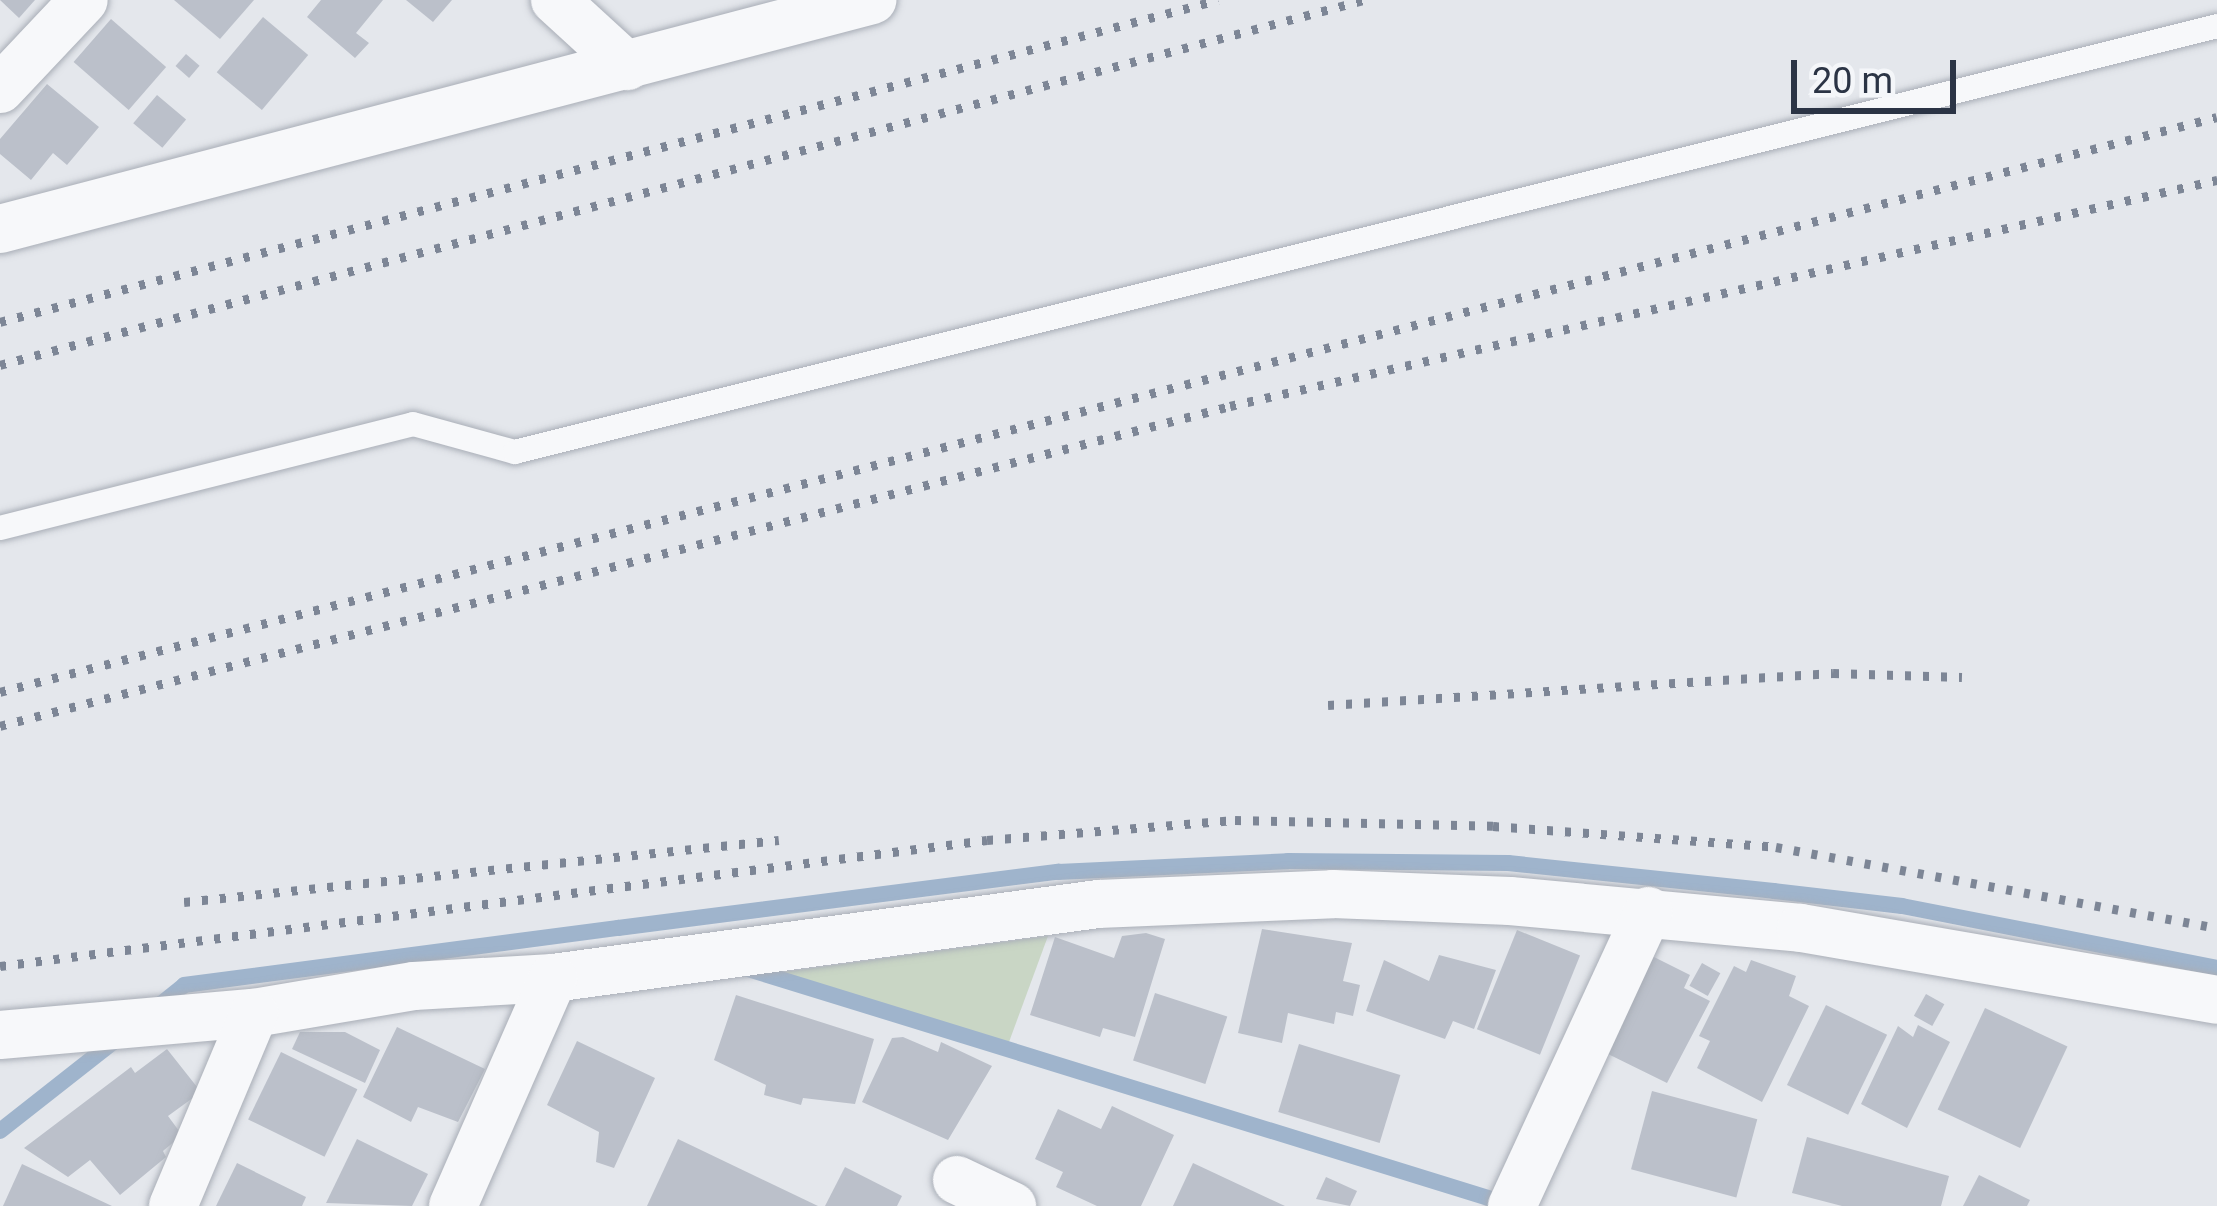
<!DOCTYPE html>
<html>
<head>
<meta charset="utf-8">
<style>
  body { margin:0 }
  #map { position:relative; width:2217px; height:1206px; overflow:hidden; background:#e4e7ec; font-family:Roboto,sans-serif }
  div>[style] { position:absolute }
  .green>* { inset:0; background:#c9d6c5 }
  .stream>* { height:16px; margin:-8px; padding:0 8px; transform-origin:8px; border-radius:8px; background:#9fb4cc }
  .building>* { inset:0; background:#bbc0ca; transform-origin:0 0 }
  .roads { filter:drop-shadow(0 0 3px #a9aeb7) drop-shadow(0 0 3px #a9aeb7) }
  .service>* { height:24px; margin:-12px; padding:0 12px; transform-origin:12px; border-radius:12px; background:#f7f8fa }
  .minor>* { height:48px; margin:-24px; padding:0 24px; transform-origin:24px; border-radius:24px; background:#f7f8fa }
  .rail>* { height:9px; margin-top:-4.5px; transform-origin:0; background:repeating-linear-gradient(90deg,#7d8696 0 6px,transparent 0 18px) }
  span { translate:-50% -50%; white-space:nowrap; text-align:center; line-height:1.15; -webkit-text-stroke:9px #f4f6f9; paint-order:stroke }
  .scale { position:absolute; left:1791px; top:60px; width:165px; height:54px; box-sizing:border-box; border:6px solid #2b3445; border-top:0; padding-left:15px; font-size:36px; line-height:42px; white-space:nowrap; color:#2b3445; -webkit-text-stroke:9px #f4f6f9; paint-order:stroke }
</style>
</head>
<body>
<div id="map">
  <div class="green">
    <i style="clip-path:polygon(1048px 936px,1009px 1042px,776px 973px)"></i>
  </div>
  <div class="stream">
    <i style="left:745px;top:968px;width:802px;rotate:17.19deg"></i>
    <i style="left:156px;top:1008px;width:36px;rotate:-39deg"></i>
    <i style="left:184px;top:985px;width:438px;rotate:-7.5deg"></i>
    <i style="left:618px;top:928px;width:444px;rotate:-7.3deg"></i>
    <i style="left:1058px;top:872px;width:230px;rotate:-2.7deg"></i>
    <i style="left:1288px;top:861px;width:220px;rotate:0.5deg"></i>
    <i style="left:1508px;top:863px;width:267px;rotate:6deg"></i>
    <i style="left:1774px;top:891px;width:129px;rotate:6.7deg"></i>
    <i style="left:1902px;top:906px;width:321px;rotate:11.1deg"></i>
    <i style="left:0;top:1131px;width:149px;rotate:-38.2deg"></i>
  </div>
  <div class="building">
    <i style="clip-path:polygon(0 0,35px 0,19px 18px)"></i>
    <i style="clip-path:polygon(174px 0,254px 0,220px 39px)"></i>
    <i style="clip-path:polygon(321px 0,383px 0,356px 33px,369px 43px,355px 58px,307px 17px)"></i>
    <i style="clip-path:polygon(406px 0,452px 0,433px 22px)"></i>
    <i style="left:263px;top:17px;width:59px;height:72px;rotate:40deg"></i>
    <i style="left:111px;top:19px;width:73px;height:57px;rotate:41deg"></i>
    <i style="left:186px;top:54px;width:18px;height:16px;rotate:41deg"></i>
    <i style="clip-path:polygon(47px 84px,99px 127px,67px 165px,53px 153px,31px 180px,0 154px,0 139px)"></i>
    <i style="left:157px;top:95px;width:38px;height:37px;rotate:40deg"></i>
    <i style="clip-path:polygon(1262px 929px,1352px 943px,1343px 981px,1360px 985px,1353px 1016px,1336px 1012px,1334px 1024px,1288px 1013px,1282px 1043px,1238px 1033px)"></i>
    <i style="left:1517px;top:930px;width:68px;height:107px;rotate:22deg"></i>
    <i style="clip-path:polygon(1146px 933px,1165px 939px,1135px 1037px,1103px 1028px,1100px 1037px,1030px 1015px,1055px 937px,1114px 958px,1122px 936px)"></i>
    <i style="clip-path:polygon(1439px 955px,1496px 970px,1474px 1029px,1453px 1021px,1445px 1039px,1366px 1011px,1384px 960px,1429px 981px)"></i>
    <i style="clip-path:polygon(1652px 956px,1690px 975px,1684px 988px,1710px 1001px,1667px 1083px,1606px 1053px)"></i>
    <i style="clip-path:polygon(1751px 960px,1796px 976px,1789px 996px,1809px 1006px,1762px 1102px,1697px 1068px,1710px 1041px,1699px 1036px,1734px 966px,1746px 972px)"></i>
    <i style="left:1702px;top:963px;width:21px;height:26px;rotate:29deg"></i>
    <i style="left:1155px;top:993px;width:76px;height:71px;rotate:18deg"></i>
    <i style="left:1926px;top:994px;width:21px;height:25px;rotate:29deg"></i>
    <i style="clip-path:polygon(736px 995px,874px 1039px,855px 1104px,803px 1098px,801px 1105px,764px 1095px,766px 1085px,714px 1060px)"></i>
    <i style="left:1826px;top:1005px;width:68px;height:89px;rotate:26deg"></i>
    <i style="left:1985px;top:1008px;width:91px;height:112px;rotate:25deg"></i>
    <i style="clip-path:polygon(1918px 1025px,1950px 1042px,1907px 1128px,1861px 1104px,1898px 1026px,1913px 1037px)"></i>
    <i style="clip-path:polygon(397px 1027px,485px 1069px,458px 1122px,418px 1107px,411px 1122px,363px 1097px)"></i>
    <i style="clip-path:polygon(300px 1032px,345px 1032px,380px 1050px,365px 1083px,292px 1049px)"></i>
    <i style="clip-path:polygon(903px 1037px,938px 1052px,941px 1042px,992px 1066px,948px 1140px,862px 1102px,892px 1038px)"></i>
    <i style="clip-path:polygon(577px 1041px,655px 1078px,614px 1168px,596px 1162px,599px 1132px,547px 1105px)"></i>
    <i style="left:1299px;top:1044px;width:106px;height:71px;rotate:17deg"></i>
    <i style="clip-path:polygon(167px 1049px,201px 1092px,168px 1116px,182px 1135px,163px 1151px,166px 1157px,120px 1195px,90px 1160px,68px 1177px,24px 1148px,131px 1067px,135px 1073px)"></i>
    <i style="left:281px;top:1052px;width:85px;height:75px;rotate:26deg"></i>
    <i style="left:1652px;top:1091px;width:109px;height:81px;rotate:15deg"></i>
    <i style="clip-path:polygon(1112px 1106px,1174px 1135px,1141px 1206px,1097px 1206px,1056px 1187px,1063px 1172px,1035px 1159px,1058px 1109px,1101px 1129px)"></i>
    <i style="clip-path:polygon(1807px 1137px,1949px 1176px,1941px 1206px,1842px 1206px,1792px 1193px)"></i>
    <i style="clip-path:polygon(357px 1139px,428px 1174px,412px 1206px,326px 1203px)"></i>
    <i style="clip-path:polygon(678px 1139px,818px 1206px,647px 1206px)"></i>
    <i style="clip-path:polygon(237px 1163px,306px 1197px,302px 1206px,216px 1206px)"></i>
    <i style="clip-path:polygon(1193px 1163px,1285px 1206px,1173px 1206px)"></i>
    <i style="clip-path:polygon(22px 1164px,112px 1206px,3px 1206px)"></i>
    <i style="clip-path:polygon(845px 1167px,902px 1196px,897px 1206px,825px 1206px)"></i>
    <i style="clip-path:polygon(1979px 1175px,2030px 1200px,2027px 1206px,1963px 1206px)"></i>
    <i style="clip-path:polygon(1326px 1177px,1357px 1191px,1350px 1206px,1316px 1199px)"></i>
  </div>
  <div class="roads">
    <div class="service">
      <i style="left:0;top:528px;width:426px;rotate:-14.1deg"></i>
      <i style="left:413px;top:424px;width:106px;rotate:15.4deg"></i>
      <i style="left:515px;top:452px;width:1755px;rotate:-14.05deg"></i>
    </div>
    <div class="minor">
      <i style="left:555px;top:0;width:98px;rotate:42.5deg"></i>
      <i style="left:0;top:89px;width:122px;rotate:-46.7deg"></i>
      <i style="left:0;top:229px;width:902px;rotate:-14.71deg"></i>
      <i style="left:0;top:1035px;width:255px;rotate:-5deg"></i>
      <i style="left:254px;top:1013px;width:162px;rotate:-9.6deg"></i>
      <i style="left:414px;top:986px;width:139px;rotate:-3.3deg"></i>
      <i style="left:553px;top:978px;width:550px;rotate:-7.73deg"></i>
      <i style="left:1098px;top:904px;width:235px;rotate:-2.4deg"></i>
      <i style="left:1333px;top:894px;width:177px;rotate:2.3deg"></i>
      <i style="left:1510px;top:901px;width:292px;rotate:5.3deg"></i>
      <i style="left:1801px;top:928px;width:422px;rotate:9.8deg"></i>
      <i style="left:957px;top:1180px;width:61px;rotate:25.3deg"></i>
      <i style="left:173px;top:1206px;width:209px;rotate:-67.2deg"></i>
      <i style="left:453px;top:1206px;width:249px;rotate:-66.3deg"></i>
      <i style="left:1512px;top:1206px;width:325px;rotate:-65.2deg"></i>
    </div>
  </div>
  <div class="rail">
    <i style="left:0;top:322px;width:1260px;rotate:-14.81deg"></i>
    <i style="left:0;top:365px;width:1412px;rotate:-14.98deg"></i>
    <i style="left:0;top:692px;width:2290px;rotate:-14.54deg"></i>
    <i style="left:1328px;top:705px;width:506px;rotate:-3.63deg"></i>
    <i style="left:1833px;top:673px;width:129px;rotate:1.8deg"></i>
    <i style="left:0;top:726px;width:1271px;rotate:-14.58deg"></i>
    <i style="left:1230px;top:406px;width:1013px;rotate:-12.9deg"></i>
    <i style="left:184px;top:902px;width:598px;rotate:-5.95deg"></i>
    <i style="left:0;top:966px;width:995px;rotate:-7.28deg"></i>
    <i style="left:987px;top:840px;width:249px;rotate:-4.6deg"></i>
    <i style="left:1235px;top:820px;width:258px;rotate:1.3deg"></i>
    <i style="left:1493px;top:826px;width:284px;rotate:4.2deg"></i>
    <i style="left:1776px;top:847px;width:448px;rotate:10.4deg"></i>
  </div>
  <div class="scale">20 m</div>
</div>
</body>
</html>
